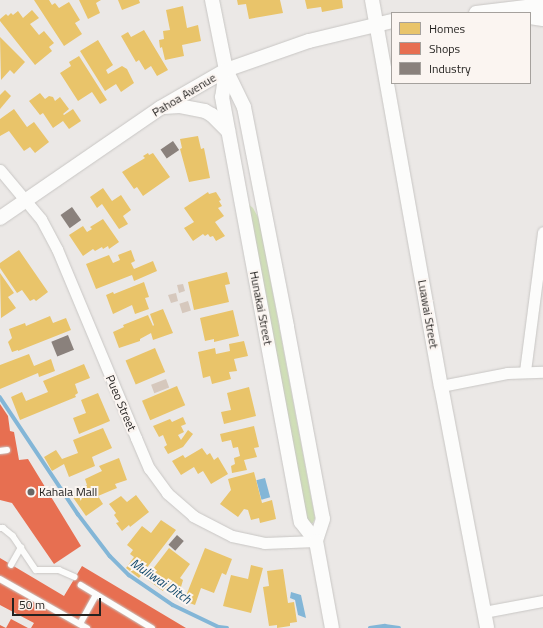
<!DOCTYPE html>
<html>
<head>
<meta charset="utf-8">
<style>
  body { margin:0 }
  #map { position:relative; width:543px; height:628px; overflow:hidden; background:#ebe8e6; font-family:"Titillium Web",sans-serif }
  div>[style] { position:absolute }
  .green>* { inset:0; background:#d0dfb7 }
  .water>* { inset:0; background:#83b6d7; transform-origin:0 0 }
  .homes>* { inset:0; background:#e9c46a; transform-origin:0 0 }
  .shops>* { inset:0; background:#e76f51 }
  .industry>* { inset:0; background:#8a817c; transform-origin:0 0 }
  .stream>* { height:3.5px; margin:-1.75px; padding:0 1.75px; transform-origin:1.75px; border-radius:1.75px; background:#83b6d7 }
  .building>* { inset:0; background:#d6c8bd; transform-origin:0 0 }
  .roads { filter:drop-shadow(0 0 1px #c8c6c4) drop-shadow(0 0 1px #c8c6c4) }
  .service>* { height:5.5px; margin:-2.75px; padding:0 2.75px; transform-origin:2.75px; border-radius:2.75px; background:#fcfcfb }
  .minor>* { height:11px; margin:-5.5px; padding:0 5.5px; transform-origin:5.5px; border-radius:5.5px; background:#fcfcfb }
  .tertiary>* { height:14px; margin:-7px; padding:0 7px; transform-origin:7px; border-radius:7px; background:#fcfcfb }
  .dots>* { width:11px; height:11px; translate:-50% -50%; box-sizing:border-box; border:2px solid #fbf5f1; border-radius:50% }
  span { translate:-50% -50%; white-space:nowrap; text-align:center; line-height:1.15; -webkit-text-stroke:4px #fbf5f1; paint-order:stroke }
  .street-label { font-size:12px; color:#242220 }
  .poi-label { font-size:12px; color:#242220 }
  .left { translate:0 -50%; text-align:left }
  .water-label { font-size:13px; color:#144b6d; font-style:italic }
  .legend { position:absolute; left:391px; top:12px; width:140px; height:72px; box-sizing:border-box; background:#fbf5f1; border:1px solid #a5a19d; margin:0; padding:5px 7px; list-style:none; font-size:12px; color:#242220 }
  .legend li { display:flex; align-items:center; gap:8px; height:20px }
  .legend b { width:20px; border:1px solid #a5a19d }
  .scale { position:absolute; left:12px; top:598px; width:89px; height:18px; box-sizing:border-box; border:2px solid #242220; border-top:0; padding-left:5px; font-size:12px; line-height:14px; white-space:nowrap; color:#242220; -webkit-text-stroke:3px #fbf5f1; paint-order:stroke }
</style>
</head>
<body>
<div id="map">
  <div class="green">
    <i style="clip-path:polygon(247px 203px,253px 208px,259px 219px,315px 518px,313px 523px,309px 524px,306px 520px)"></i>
  </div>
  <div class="water">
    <i style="left:265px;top:478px;width:20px;height:9px;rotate:75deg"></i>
    <i style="clip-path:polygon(291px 592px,301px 595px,306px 618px,298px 615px,295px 600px,290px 598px)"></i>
  </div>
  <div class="homes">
    <i style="clip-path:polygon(34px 0,49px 0,52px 5px,55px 3px,59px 8px,69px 2px,80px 20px,75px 23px,82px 34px,64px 46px)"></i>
    <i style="clip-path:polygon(79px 0,101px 0,96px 3px,100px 13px,88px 19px)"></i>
    <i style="clip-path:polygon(118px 0,139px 0,140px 3px,122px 10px)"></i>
    <i style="clip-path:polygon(237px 0,280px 0,283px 13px,249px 19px,246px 4px,238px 5px)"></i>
    <i style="clip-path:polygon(305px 0,342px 0,343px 8px,322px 12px,321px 7px,307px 9px)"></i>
    <i style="clip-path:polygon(183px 6px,187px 28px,198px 25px,201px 41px,182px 45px,184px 56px,165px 60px,162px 47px,160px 48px,159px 40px,164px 39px,163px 31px,170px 30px,166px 10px)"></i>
    <i style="clip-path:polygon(32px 10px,39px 18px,30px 24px,39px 35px,44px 31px,54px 43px,49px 47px,52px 51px,35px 65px,0 21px,0 19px,6px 14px,8px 16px,11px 13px,13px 15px,18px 11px,23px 18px)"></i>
    <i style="clip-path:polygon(144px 30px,168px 70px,157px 76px,151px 66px,145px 70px,139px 60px,136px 62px,121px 36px,128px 32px,131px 37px)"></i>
    <i style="clip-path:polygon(0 37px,25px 62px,14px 74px,10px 70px,1px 80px)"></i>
    <i style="clip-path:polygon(98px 40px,113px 65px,106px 70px,108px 74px,122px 66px,127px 69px,134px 83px,121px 92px,116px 84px,105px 91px,80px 51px)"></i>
    <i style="clip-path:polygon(79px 56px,107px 100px,100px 104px,92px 92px,78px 101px,60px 73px,71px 66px,69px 62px)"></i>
    <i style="clip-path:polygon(5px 90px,11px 96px,0 109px,0 95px)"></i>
    <i style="clip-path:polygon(40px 93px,45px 99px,49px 96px,53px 97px,55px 101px,60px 97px,69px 109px,63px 114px,64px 115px,73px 109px,81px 121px,69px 129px,63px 121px,53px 128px,43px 113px,40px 115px,29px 101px)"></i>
    <i style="clip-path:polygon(14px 109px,27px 127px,34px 122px,49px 142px,35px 153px,30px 147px,24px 151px,9px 131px,0 136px,0 119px)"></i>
    <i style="clip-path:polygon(198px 136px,201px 149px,204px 148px,210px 178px,189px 182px,180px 149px,182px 148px,180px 139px)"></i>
    <i style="clip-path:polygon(148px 153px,149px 155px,153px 153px,170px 177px,143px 196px,137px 187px,134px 189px,122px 172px,145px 158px,143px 156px)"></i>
    <i style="clip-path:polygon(103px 188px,112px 201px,121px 195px,131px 210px,123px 216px,128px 224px,119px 229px,102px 204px,97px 208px,90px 197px)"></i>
    <i style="clip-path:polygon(208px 192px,209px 194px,216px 192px,221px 200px,219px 201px,222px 206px,218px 208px,224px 216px,215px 222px,225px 236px,216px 241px,213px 236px,210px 237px,208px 234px,205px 236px,203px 234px,193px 241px,184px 228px,194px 222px,184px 208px)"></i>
    <i style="clip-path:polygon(103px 219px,119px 242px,109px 249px,108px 246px,103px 249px,102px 247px,95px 251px,93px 249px,83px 256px,69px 235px,83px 226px,87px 232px,92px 229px,90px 227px)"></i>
    <i style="clip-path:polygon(19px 250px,48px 292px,36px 301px,34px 299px,30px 301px,22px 290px,17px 293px,0 268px,0 263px)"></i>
    <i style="clip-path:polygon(131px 250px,135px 261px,131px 263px,134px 269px,153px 261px,157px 271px,134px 281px,132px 275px,96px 289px,86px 264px,109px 255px,113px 263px,120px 260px,118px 255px)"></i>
    <i style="clip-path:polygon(227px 272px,230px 284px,225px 285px,229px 302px,194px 310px,188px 282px)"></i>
    <i style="clip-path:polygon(0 273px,14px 293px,8px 297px,16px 308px,1px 318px)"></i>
    <i style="clip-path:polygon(144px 282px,149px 297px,145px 298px,149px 309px,135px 314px,132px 305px,113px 314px,106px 295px,113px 292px,114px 294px)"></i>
    <i style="clip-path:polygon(163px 309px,173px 333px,153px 340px,151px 333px,140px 339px,140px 341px,119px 348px,113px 332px,124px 327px,123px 325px,148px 315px,153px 326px,154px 325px,150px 314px)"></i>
    <i style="clip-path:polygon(233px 310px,239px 336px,214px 342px,214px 339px,205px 341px,200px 318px)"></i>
    <i style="clip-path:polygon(50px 316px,53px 323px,66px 318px,71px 330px,18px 351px,18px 350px,12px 352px,8px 342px,12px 338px,9px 329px,25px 323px,26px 326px)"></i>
    <i style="clip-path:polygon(244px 341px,248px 356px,234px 359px,237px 371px,229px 372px,231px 379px,212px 384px,210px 376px,203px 378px,198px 352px,215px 348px,216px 354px,230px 351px,229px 344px)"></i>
    <i style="left:155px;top:348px;width:26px;height:32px;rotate:67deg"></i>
    <i style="clip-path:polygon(29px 354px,34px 366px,51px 359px,55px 371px,39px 377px,38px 373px,0 389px,0 365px)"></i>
    <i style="clip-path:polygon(84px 364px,90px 378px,75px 384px,78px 393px,75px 395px,76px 397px,20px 420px,11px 397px,22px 392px,26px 401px,48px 392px,43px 381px)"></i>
    <i style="left:177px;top:386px;width:21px;height:38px;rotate:67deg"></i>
    <i style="clip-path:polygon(249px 387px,256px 416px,224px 424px,221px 412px,231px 410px,227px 393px)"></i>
    <i style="clip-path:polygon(98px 393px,110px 421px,79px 434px,73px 418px,86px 413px,81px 400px)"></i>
    <i style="clip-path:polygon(183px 417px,186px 424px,181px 426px,184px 432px,178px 435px,181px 440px,188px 430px,193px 434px,183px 447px,168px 454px,164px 447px,167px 445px,163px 435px,159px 437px,153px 426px,170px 419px,172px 422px)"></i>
    <i style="clip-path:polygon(254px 426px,259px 447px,254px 448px,257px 457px,244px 460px,247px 470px,232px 473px,231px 466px,235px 464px,234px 458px,240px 456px,238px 447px,233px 448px,231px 440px,222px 442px,220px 434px)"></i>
    <i style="clip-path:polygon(103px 428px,112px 448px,92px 457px,95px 466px,69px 477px,64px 464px,52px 471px,44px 457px,56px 450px,62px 459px,78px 453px,73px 440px)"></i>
    <i style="clip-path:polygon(202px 448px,207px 455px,210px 453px,214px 460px,218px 457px,228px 474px,211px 484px,203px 471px,198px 474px,194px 467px,181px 475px,172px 461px,183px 455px,185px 458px)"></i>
    <i style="clip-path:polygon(119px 458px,127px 480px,115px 484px,117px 488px,98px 496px,103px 504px,86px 516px,72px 496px,87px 485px,85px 479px,102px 471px,99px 466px)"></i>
    <i style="clip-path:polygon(254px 472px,262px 503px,272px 500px,276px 519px,260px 523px,259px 518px,251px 520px,248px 510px,244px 509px,238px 517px,220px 504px,231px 490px,228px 479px)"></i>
    <i style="clip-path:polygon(136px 495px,149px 512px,130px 527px,129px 525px,122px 531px,116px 523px,119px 522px,114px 515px,116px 513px,109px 504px,121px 496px,127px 502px)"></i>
    <i style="clip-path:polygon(161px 520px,176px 530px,139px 578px,126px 568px,134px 557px,130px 554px,133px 550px,127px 545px,142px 526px,151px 533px)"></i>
    <i style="clip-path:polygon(169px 548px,190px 564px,180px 578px,183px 580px,181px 587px,174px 591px,167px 586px,163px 591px,148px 580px,151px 576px,149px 574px)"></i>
    <i style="clip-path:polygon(205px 548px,232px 559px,226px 575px,222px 573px,214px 593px,201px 588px,195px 605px,184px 601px)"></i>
    <i style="clip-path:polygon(251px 565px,263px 568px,251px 613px,223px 606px,231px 575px,248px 579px)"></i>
    <i style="clip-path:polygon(283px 569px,288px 603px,294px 602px,297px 622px,290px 623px,290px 626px,277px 628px,277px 625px,269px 626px,263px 587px,269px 586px,267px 571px)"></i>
  </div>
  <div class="shops">
    <i style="clip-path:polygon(0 404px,8px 416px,10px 431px,14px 432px,19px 460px,28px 459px,81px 546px,54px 564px,12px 503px,0 500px)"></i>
    <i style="clip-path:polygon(0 558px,64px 596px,82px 566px,186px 628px,31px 628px,34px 623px,0 605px)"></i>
    <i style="clip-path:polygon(11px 619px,28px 628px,0 628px,0 625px,6px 628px)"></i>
  </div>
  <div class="industry">
    <i style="left:173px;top:141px;width:11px;height:15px;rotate:56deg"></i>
    <i style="left:72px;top:207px;width:16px;height:14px;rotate:55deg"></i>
    <i style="left:68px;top:335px;width:16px;height:18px;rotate:68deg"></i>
    <i style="left:177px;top:535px;width:9px;height:13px;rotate:41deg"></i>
  </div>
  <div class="stream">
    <i style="left:0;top:397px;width:141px;rotate:56.3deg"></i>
    <i style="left:78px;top:514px;width:53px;rotate:52.7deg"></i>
    <i style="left:110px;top:556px;width:27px;rotate:45deg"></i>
    <i style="left:129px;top:575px;width:53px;rotate:34.3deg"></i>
    <i style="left:173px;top:605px;width:51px;rotate:25.6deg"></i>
    <i style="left:219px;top:627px;width:8px;rotate:7deg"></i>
    <i style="left:370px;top:628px;width:15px;rotate:-8deg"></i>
    <i style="left:385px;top:626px;width:14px;rotate:8deg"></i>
  </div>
  <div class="building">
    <i style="clip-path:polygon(183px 284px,185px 291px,179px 293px,177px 285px)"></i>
    <i style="clip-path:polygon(176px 293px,178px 301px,171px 303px,168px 295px)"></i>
    <i style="left:188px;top:301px;width:10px;height:9px;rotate:73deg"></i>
    <i style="left:166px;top:379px;width:9px;height:16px;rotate:69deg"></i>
  </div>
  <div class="roads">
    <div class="service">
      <i style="left:0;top:451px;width:7px;rotate:-8deg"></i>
      <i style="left:0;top:528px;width:3px"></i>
      <i style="left:3px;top:528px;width:13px;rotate:39deg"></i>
      <i style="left:13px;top:536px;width:41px;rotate:55.9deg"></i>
      <i style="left:36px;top:570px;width:23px"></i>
      <i style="left:59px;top:570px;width:17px;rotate:24deg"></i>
      <i style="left:11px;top:565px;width:20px;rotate:-60deg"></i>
      <i style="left:0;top:579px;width:100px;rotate:29.4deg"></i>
      <i style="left:81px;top:585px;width:83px;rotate:31.2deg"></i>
      <i style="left:80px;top:624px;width:33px;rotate:-61deg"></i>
    </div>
    <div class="minor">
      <i style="left:0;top:170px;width:64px;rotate:50.1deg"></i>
      <i style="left:41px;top:219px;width:34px;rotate:62deg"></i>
      <i style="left:57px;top:249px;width:205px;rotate:67.3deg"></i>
      <i style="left:136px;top:438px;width:33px;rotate:67deg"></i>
      <i style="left:149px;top:468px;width:31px;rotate:54deg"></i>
      <i style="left:167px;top:493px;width:35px;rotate:41deg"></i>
      <i style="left:193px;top:516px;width:44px;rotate:27.1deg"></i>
      <i style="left:232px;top:536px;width:33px;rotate:12deg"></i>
      <i style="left:264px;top:543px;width:52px;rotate:-2.2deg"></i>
      <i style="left:525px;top:371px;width:140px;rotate:-82.6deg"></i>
      <i style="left:441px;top:386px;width:67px;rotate:-11.1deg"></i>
      <i style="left:507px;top:373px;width:36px;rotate:-2deg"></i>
      <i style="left:484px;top:612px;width:60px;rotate:-10.6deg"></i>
    </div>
    <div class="tertiary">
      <i style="left:212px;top:0;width:71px;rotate:78.7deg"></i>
      <i style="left:226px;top:70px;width:41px;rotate:64.1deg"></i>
      <i style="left:244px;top:107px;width:224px;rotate:78.9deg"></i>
      <i style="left:287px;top:327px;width:195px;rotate:79.4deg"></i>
      <i style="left:323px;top:519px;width:23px;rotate:108deg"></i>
      <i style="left:372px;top:0;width:392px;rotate:79.9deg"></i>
      <i style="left:441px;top:386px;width:246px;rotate:79.2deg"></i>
      <i style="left:476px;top:13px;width:67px;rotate:-6.8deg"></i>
      <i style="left:530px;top:17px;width:13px;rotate:9deg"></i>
      <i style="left:226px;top:70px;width:27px;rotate:98deg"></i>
      <i style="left:222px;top:97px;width:432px;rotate:79.5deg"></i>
      <i style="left:301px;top:522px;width:24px;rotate:52deg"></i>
      <i style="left:316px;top:541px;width:88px;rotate:79.6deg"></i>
      <i style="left:164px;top:107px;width:15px;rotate:-4deg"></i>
      <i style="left:179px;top:106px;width:26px;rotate:11deg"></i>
      <i style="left:205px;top:111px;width:8px;rotate:30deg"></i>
      <i style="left:212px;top:115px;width:23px;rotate:45deg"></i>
      <i style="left:0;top:218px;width:194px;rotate:-34.5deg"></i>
      <i style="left:160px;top:108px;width:76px;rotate:-29.9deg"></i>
      <i style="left:226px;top:70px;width:88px;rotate:-19.3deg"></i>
      <i style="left:309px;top:41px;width:85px;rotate:-13.5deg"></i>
    </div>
  </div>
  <div class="dots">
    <i style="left:31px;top:492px;background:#6a6765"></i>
  </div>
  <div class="street-label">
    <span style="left:184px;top:95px;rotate:-31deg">Pahoa Avenue</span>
    <span style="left:261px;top:308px;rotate:79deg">Hunakai Street</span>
    <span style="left:428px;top:314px;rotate:80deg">Luawai Street</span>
    <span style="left:121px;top:403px;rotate:67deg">Pueo Street</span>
  </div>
  <div class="poi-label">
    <span class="left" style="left:39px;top:492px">Kahala Mall</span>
  </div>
  <div class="water-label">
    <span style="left:161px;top:581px;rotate:34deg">Muliwai Ditch</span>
  </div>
  <ul class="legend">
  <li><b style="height:11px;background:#e9c46a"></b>Homes</li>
  <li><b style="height:11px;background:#e76f51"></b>Shops</li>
  <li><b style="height:11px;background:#8a817c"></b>Industry</li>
  </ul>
  <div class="scale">50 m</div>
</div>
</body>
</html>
